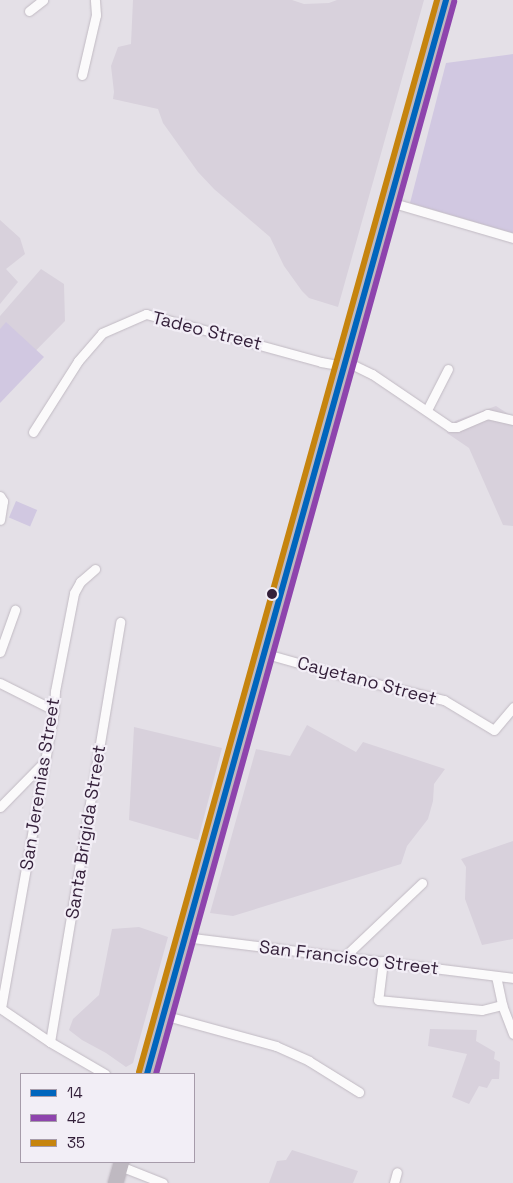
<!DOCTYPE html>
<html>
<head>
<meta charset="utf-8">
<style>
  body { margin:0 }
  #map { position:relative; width:513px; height:1183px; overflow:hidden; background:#e4e0e7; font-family:"Space Grotesk",sans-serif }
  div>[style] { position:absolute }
  .built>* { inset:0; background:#d8d1dc }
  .green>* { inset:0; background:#d1c8e1; transform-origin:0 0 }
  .roads { filter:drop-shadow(0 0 1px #c1bac3) drop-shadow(0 0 1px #c1bac3) }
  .street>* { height:9px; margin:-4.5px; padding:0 4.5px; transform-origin:4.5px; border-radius:4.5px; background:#fbfafb }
  .highway>* { height:15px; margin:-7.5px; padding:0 7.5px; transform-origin:7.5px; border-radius:7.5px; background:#bfb9c1 }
  .bus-1>* { height:6px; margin:-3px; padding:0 3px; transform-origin:3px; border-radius:3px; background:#0065bd }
  .bus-2>* { height:6px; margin:-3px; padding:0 3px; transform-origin:3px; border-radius:3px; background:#8e44ad }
  .bus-3>* { height:6px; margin:-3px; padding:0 3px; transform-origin:3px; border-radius:3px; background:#c6840e }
  .dots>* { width:14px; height:14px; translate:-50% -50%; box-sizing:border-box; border:2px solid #f2eef6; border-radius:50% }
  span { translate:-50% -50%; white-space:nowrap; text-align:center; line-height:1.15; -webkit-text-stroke:4.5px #f2eef6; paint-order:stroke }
  .street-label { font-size:18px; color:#331f39 }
  .legend { position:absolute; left:20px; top:1073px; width:175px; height:90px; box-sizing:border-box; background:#f2eef6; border:1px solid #a69baa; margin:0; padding:6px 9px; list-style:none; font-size:15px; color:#331f39 }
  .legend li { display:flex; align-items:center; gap:10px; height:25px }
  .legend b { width:25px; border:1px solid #a69baa }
</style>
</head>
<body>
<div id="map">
  <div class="built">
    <i style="clip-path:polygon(133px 0,292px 0,304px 4px,329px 3px,337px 0,424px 0,338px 307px,309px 298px,302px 291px,284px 266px,270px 237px,214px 189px,198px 172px,163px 123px,158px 109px,113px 99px,114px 92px,111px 66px,118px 47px,131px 44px)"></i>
    <i style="clip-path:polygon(0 220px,20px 238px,25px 254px,6px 269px,18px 282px,0 304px)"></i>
    <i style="clip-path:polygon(41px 269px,64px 284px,65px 321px,0 387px,0 316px)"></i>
    <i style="clip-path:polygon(496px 406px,513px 417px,513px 526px,503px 525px,469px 448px,447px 433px,455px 421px)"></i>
    <i style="clip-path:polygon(307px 725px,356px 752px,363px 742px,445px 769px,434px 784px,433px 801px,428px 819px,407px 846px,401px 864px,233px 916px,210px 913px,256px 749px,290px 756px)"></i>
    <i style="clip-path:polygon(134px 727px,222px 748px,198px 840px,129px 820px)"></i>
    <i style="clip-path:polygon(513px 841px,513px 939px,482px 945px,465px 899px,466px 867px,461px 859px)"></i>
    <i style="clip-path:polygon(139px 927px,168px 937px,133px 1063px,126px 1067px,106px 1053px,82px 1040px,69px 1030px,73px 1019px,99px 995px,112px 929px)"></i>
    <i style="clip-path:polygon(430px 1029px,477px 1030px,476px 1041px,495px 1052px,494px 1059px,500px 1062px,499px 1079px,492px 1079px,487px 1088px,479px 1086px,469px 1104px,452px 1097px,467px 1054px,428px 1046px)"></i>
    <i style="clip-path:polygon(292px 1150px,358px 1171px,353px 1183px,269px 1183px,277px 1161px,286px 1160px)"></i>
  </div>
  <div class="green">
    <i style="clip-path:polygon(513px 54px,513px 233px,410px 203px,446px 63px)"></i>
    <i style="clip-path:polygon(6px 322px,44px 357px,0 403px,0 329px)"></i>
    <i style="left:16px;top:501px;width:23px;height:18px;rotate:23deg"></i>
  </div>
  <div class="roads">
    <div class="street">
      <i style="left:29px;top:11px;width:18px;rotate:-38deg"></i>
      <i style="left:82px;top:75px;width:62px;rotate:-76.9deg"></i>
      <i style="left:96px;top:15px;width:15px;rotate:-94deg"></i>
      <i style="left:390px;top:202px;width:128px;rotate:16.3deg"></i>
      <i style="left:345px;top:361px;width:30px;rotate:26deg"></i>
      <i style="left:372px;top:374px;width:94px;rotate:34.2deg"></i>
      <i style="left:450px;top:427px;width:7px"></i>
      <i style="left:457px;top:427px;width:33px;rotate:-23deg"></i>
      <i style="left:487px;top:414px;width:27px;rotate:13deg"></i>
      <i style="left:427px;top:410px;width:46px;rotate:-62.9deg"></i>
      <i style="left:33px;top:432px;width:84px;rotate:-57.6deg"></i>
      <i style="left:78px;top:361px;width:37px;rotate:-49deg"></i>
      <i style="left:102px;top:333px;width:48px;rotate:-23.4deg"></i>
      <i style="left:146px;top:314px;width:181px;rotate:15.3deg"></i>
      <i style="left:321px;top:362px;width:22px;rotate:10deg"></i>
      <i style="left:0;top:496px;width:6px;rotate:59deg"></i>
      <i style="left:3px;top:501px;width:19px;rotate:99deg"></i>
      <i style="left:0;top:652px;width:45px;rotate:-70.3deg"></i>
      <i style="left:263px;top:653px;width:88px;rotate:15.8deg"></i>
      <i style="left:348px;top:677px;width:99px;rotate:13.5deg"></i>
      <i style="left:444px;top:700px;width:58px;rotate:31deg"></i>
      <i style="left:494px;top:730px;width:30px;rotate:-50deg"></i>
      <i style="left:0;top:683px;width:60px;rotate:26.6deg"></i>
      <i style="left:0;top:807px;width:64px;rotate:-45.6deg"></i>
      <i style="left:185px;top:937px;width:331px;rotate:7.1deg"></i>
      <i style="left:343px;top:958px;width:109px;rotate:-43.5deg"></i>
      <i style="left:383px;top:961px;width:39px;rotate:97deg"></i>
      <i style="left:378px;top:1000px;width:104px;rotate:5.5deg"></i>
      <i style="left:482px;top:1010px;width:21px;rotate:-14deg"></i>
      <i style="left:496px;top:976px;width:30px;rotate:78deg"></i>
      <i style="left:502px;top:1005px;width:31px;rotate:69deg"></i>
      <i style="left:0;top:1008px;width:60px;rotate:34.2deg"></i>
      <i style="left:50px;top:1042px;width:64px;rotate:30.2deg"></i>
      <i style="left:1px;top:1008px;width:303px;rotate:-79.9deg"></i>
      <i style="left:54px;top:710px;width:19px;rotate:-87deg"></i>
      <i style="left:55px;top:691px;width:100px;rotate:-79deg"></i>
      <i style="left:74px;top:593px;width:13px;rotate:-61deg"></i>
      <i style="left:80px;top:582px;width:20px;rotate:-41deg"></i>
      <i style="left:163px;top:1015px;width:117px;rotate:15.3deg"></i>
      <i style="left:276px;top:1046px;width:36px;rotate:24deg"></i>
      <i style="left:309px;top:1061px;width:59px;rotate:31.8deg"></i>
      <i style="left:50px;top:1042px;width:426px;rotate:-80.5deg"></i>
      <i style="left:120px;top:1166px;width:46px;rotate:21.6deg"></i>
      <i style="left:394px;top:1183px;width:11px;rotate:-75deg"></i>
    </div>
    <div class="highway">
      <i style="left:147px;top:1074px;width:1115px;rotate:-74.44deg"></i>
      <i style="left:115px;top:1183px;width:22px;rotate:-74deg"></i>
    </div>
  </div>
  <div class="bus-1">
    <i style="left:147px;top:1074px;width:1115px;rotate:-74.44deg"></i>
  </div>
  <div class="bus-2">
    <i style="left:156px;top:1074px;width:1113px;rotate:-74.46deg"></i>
  </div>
  <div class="bus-3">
    <i style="left:139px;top:1072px;width:1113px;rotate:-74.46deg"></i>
  </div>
  <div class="dots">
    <i style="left:272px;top:594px;background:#331f39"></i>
  </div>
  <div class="street-label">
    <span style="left:207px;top:331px;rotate:14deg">Tadeo Street</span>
    <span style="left:367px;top:681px;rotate:15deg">Cayetano Street</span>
    <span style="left:40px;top:784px;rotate:-81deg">San Jeremias Street</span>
    <span style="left:86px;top:832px;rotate:-81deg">Santa Brigida Street</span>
    <span style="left:349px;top:958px;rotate:7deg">San Francisco Street</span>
  </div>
  <ul class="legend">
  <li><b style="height:6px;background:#0065bd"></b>14</li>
  <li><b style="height:6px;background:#8e44ad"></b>42</li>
  <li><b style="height:6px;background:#c6840e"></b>35</li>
  </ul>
</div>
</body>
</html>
